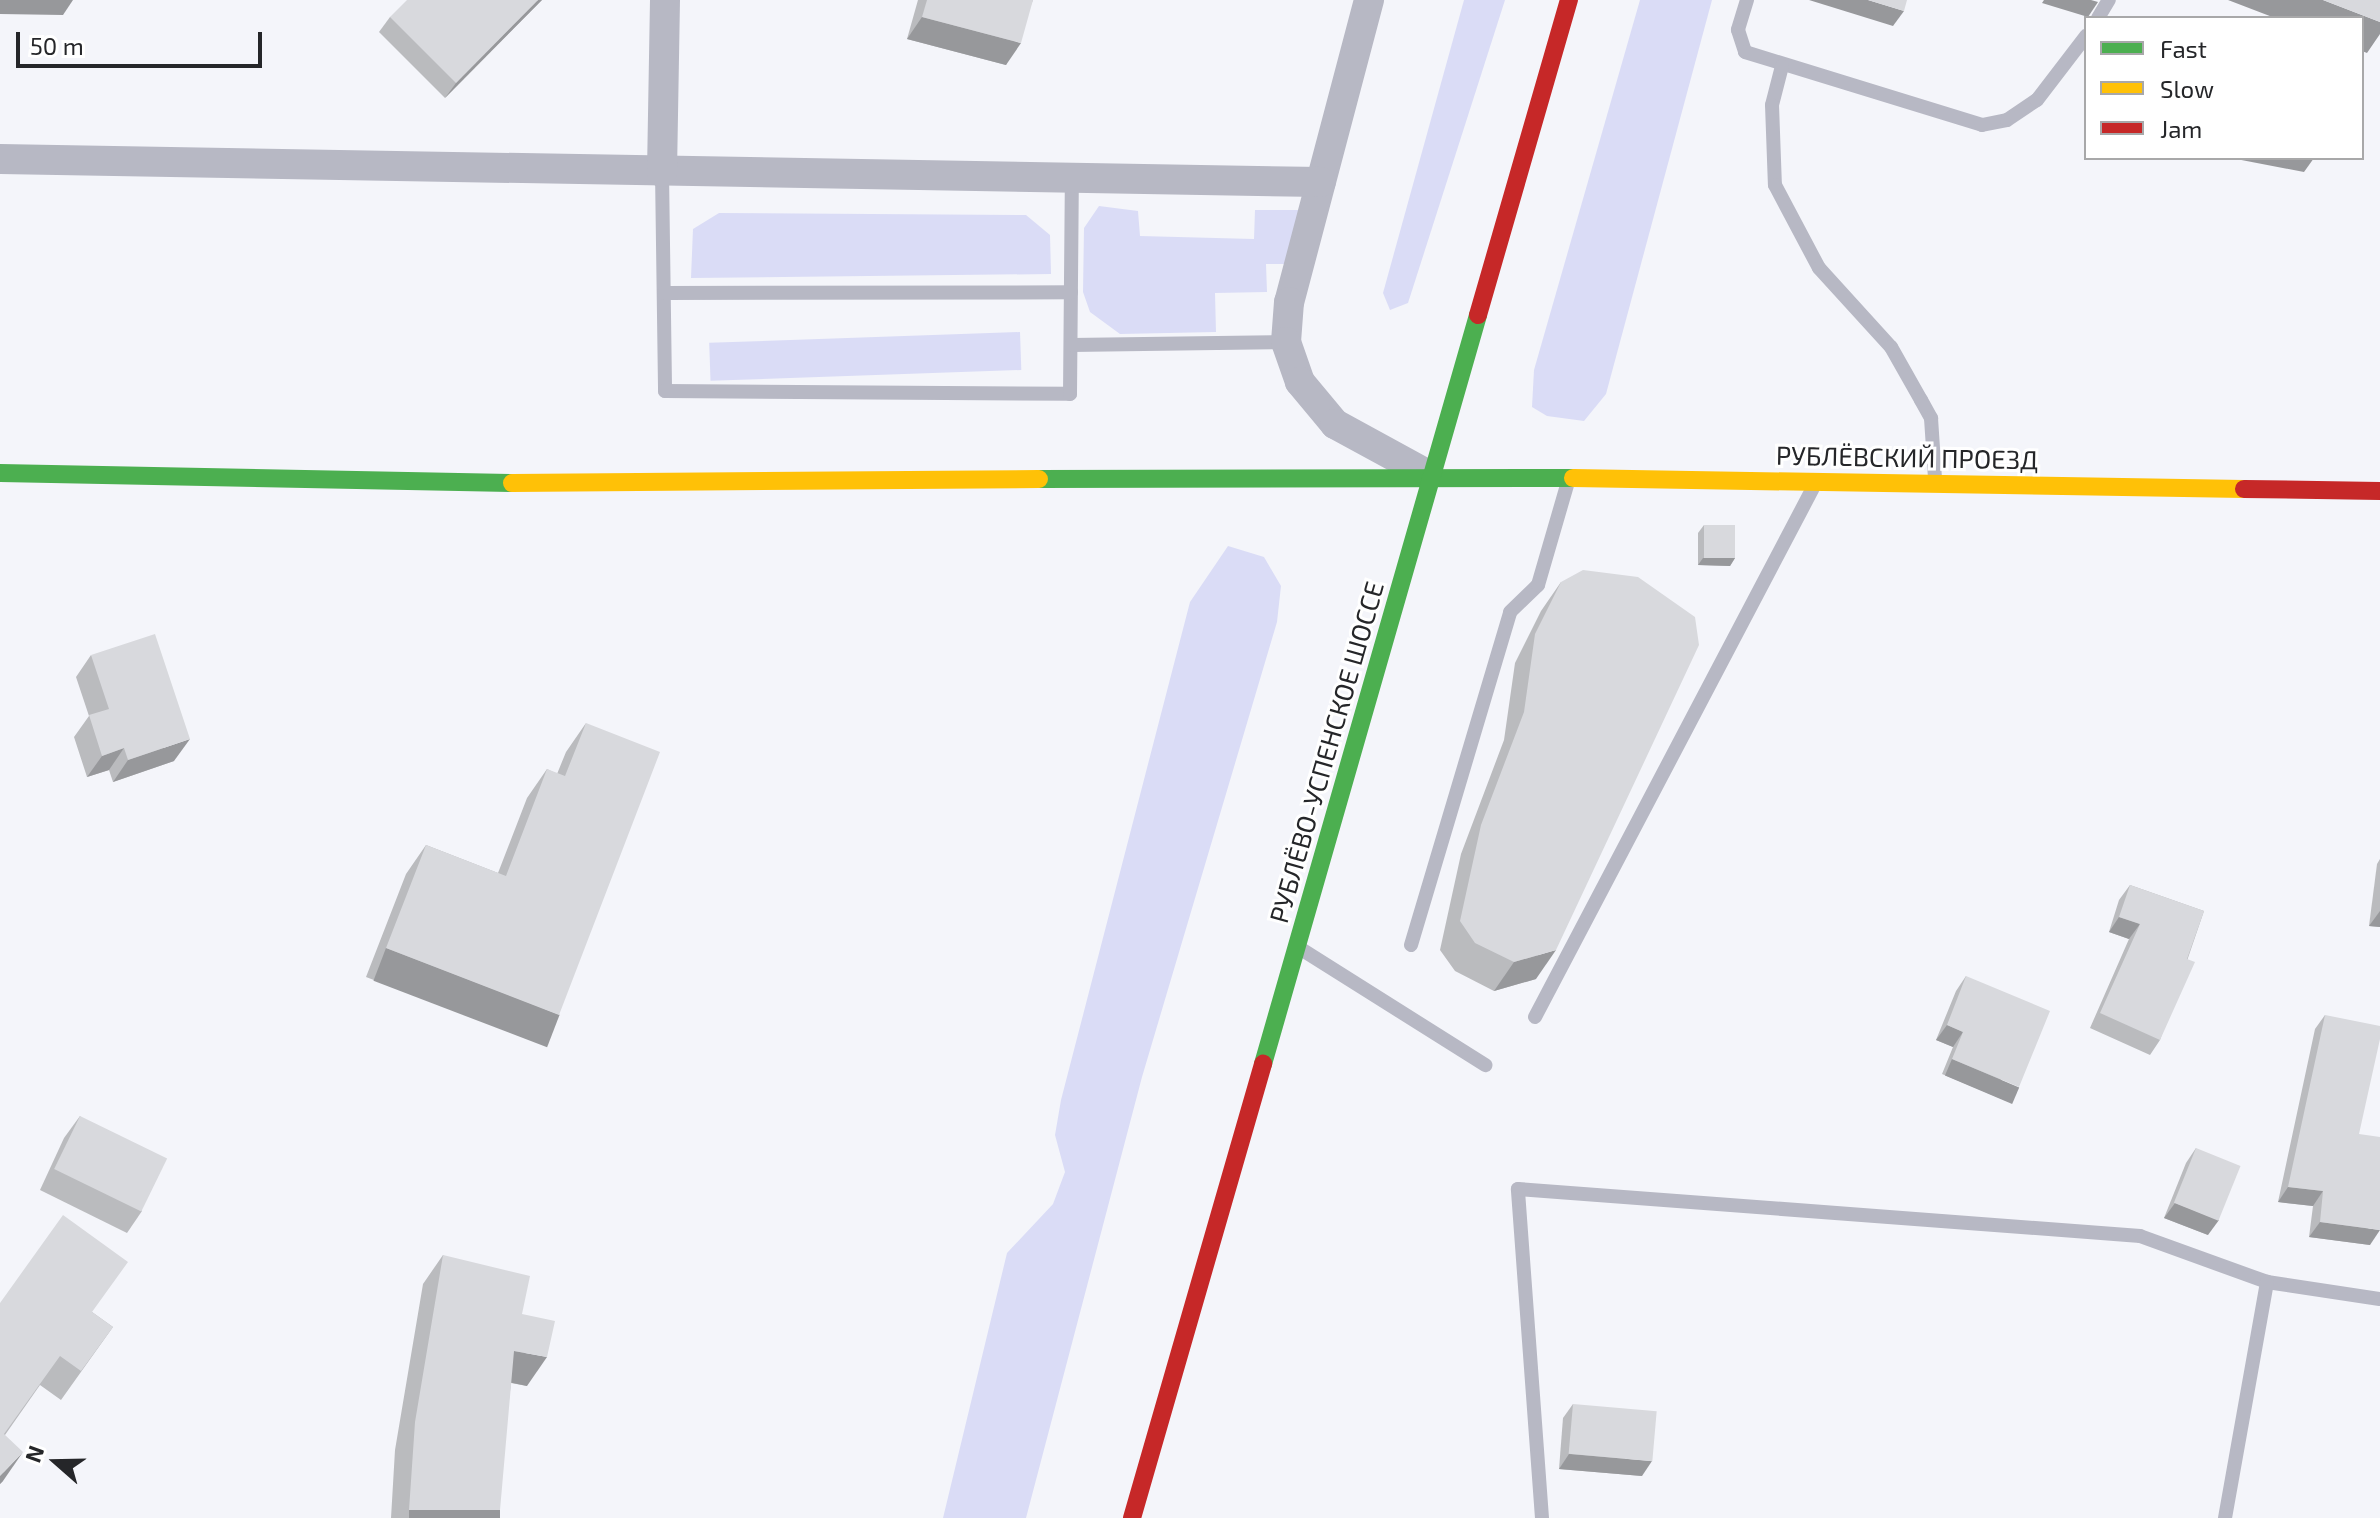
<!DOCTYPE html>
<html>
<head>
<meta charset="utf-8">
<style>
  body { margin:0 }
  #map { position:relative; width:2380px; height:1518px; overflow:hidden; background:#f4f5fa; font-family:"Exo 2",sans-serif }
  div>[style] { position:absolute }
  .green>* { inset:0; background:#dadcf6; transform-origin:0 0 }
  .lane>* { height:14px; margin:-7px; padding:0 7px; transform-origin:7px; border-radius:7px; background:#b7b8c4 }
  .street>* { height:30px; margin:-15px; padding:0 15px; transform-origin:15px; border-radius:15px; background:#b7b8c4 }
  .fast>* { height:18px; margin:-9px; padding:0 9px; transform-origin:9px; border-radius:9px; background:#4caf50 }
  .slow>* { height:18px; margin:-9px; padding:0 9px; transform-origin:9px; border-radius:9px; background:#ffc107 }
  .jam>* { height:18px; margin:-9px; padding:0 9px; transform-origin:9px; border-radius:9px; background:#c62828 }
  .wall>* { inset:0; background:#babbbe }
  .shaded-wall>* { inset:0; background:#97989b; transform-origin:0 0 }
  .building>* { inset:0; background:#d8d9dd; transform-origin:0 0 }
  span { translate:-50% -50%; white-space:nowrap; text-align:center; line-height:1.15; -webkit-text-stroke:6px #fff; paint-order:stroke }
  .street-label { font-size:26px; color:#252629 }
  .legend { position:absolute; left:2084px; top:16px; width:280px; height:144px; box-sizing:border-box; background:#fff; border:2px solid #a8a8a9; margin:0; padding:10px 14px; list-style:none; font-size:24px; color:#252629 }
  .legend li { display:flex; align-items:center; gap:16px; height:40px }
  .legend b { width:40px; border:2px solid #a8a8a9 }
  .north { position:absolute; left:16px; top:1422px; width:80px; height:80px; -webkit-text-stroke:6px #fff; paint-order:stroke; rotate:290deg; font-size:22px; font-weight:700; line-height:32px; text-align:center; color:#252629 }
  .north::after { content:''; display:block; margin:auto; width:28px; height:36px; background:#252629; clip-path:polygon(50% 0,100% 100%,50% 72%,0 100%) }
  .scale { position:absolute; left:16px; top:32px; width:246px; height:36px; box-sizing:border-box; border:4px solid #252629; border-top:0; padding-left:10px; font-size:24px; line-height:28px; white-space:nowrap; color:#252629; -webkit-text-stroke:6px #fff; paint-order:stroke }
</style>
</head>
<body>
<div id="map">
  <div class="green">
    <i style="clip-path:polygon(1464px 0,1505px 0,1408px 303px,1390px 310px,1383px 293px)"></i>
    <i style="clip-path:polygon(1640px 0,1712px 0,1606px 394px,1584px 421px,1547px 416px,1532px 407px,1534px 370px)"></i>
    <i style="clip-path:polygon(1099px 206px,1138px 211px,1140px 236px,1254px 239px,1255px 210px,1299px 210px,1287px 264px,1266px 264px,1267px 292px,1215px 293px,1216px 332px,1120px 334px,1090px 312px,1083px 292px,1084px 228px)"></i>
    <i style="clip-path:polygon(719px 213px,1026px 215px,1050px 235px,1051px 274px,691px 278px,693px 229px)"></i>
    <i style="left:1020px;top:332px;width:38px;height:311px;rotate:88deg"></i>
    <i style="clip-path:polygon(1228px 546px,1264px 557px,1281px 586px,1277px 622px,1142px 1077px,1026px 1518px,943px 1518px,1007px 1253px,1053px 1204px,1065px 1172px,1055px 1135px,1061px 1100px,1190px 602px)"></i>
  </div>
  <div class="lane">
    <i style="left:1747px;top:0;width:31px;rotate:107deg"></i>
    <i style="left:1738px;top:30px;width:23px;rotate:72deg"></i>
    <i style="left:1745px;top:52px;width:248px;rotate:17.1deg"></i>
    <i style="left:1982px;top:125px;width:25px;rotate:-11deg"></i>
    <i style="left:2007px;top:120px;width:36px;rotate:-34deg"></i>
    <i style="left:2037px;top:100px;width:81px;rotate:-52.6deg"></i>
    <i style="left:2098px;top:18px;width:21px;rotate:-59deg"></i>
    <i style="left:1782px;top:66px;width:40px;rotate:104.4deg"></i>
    <i style="left:1772px;top:105px;width:80px;rotate:87.9deg"></i>
    <i style="left:1775px;top:185px;width:94px;rotate:62.1deg"></i>
    <i style="left:1819px;top:268px;width:107px;rotate:47.7deg"></i>
    <i style="left:1891px;top:347px;width:61px;rotate:60.5deg"></i>
    <i style="left:1921px;top:400px;width:21px;rotate:61deg"></i>
    <i style="left:1931px;top:418px;width:61px;rotate:86.2deg"></i>
    <i style="left:662px;top:172px;width:219px;rotate:89.2deg"></i>
    <i style="left:665px;top:391px;width:405px;rotate:0.4deg"></i>
    <i style="left:1070px;top:394px;width:215px;rotate:-89.5deg"></i>
    <i style="left:664px;top:293px;width:407px;rotate:-0.1deg"></i>
    <i style="left:1071px;top:345px;width:215px;rotate:-0.8deg"></i>
    <i style="left:1411px;top:945px;width:347px;rotate:-73.4deg"></i>
    <i style="left:1510px;top:612px;width:39px;rotate:-44deg"></i>
    <i style="left:1538px;top:585px;width:107px;rotate:-73.8deg"></i>
    <i style="left:1301px;top:949px;width:218px;rotate:32.2deg"></i>
    <i style="left:1535px;top:1017px;width:600px;rotate:-62.28deg"></i>
    <i style="left:1542px;top:1518px;width:330px;rotate:-94.2deg"></i>
    <i style="left:1518px;top:1189px;width:624px;rotate:4.32deg"></i>
    <i style="left:2140px;top:1236px;width:135px;rotate:19.9deg"></i>
    <i style="left:2267px;top:1282px;width:114px;rotate:8.6deg"></i>
    <i style="left:2225px;top:1518px;width:240px;rotate:-79.9deg"></i>
  </div>
  <div class="street">
    <i style="left:1369px;top:0;width:312px;rotate:104.8deg"></i>
    <i style="left:1289px;top:302px;width:40px;rotate:94.3deg"></i>
    <i style="left:1286px;top:342px;width:42px;rotate:70.7deg"></i>
    <i style="left:1300px;top:382px;width:55px;rotate:50.2deg"></i>
    <i style="left:1335px;top:424px;width:100px;rotate:28.6deg"></i>
    <i style="left:0;top:159px;width:1321px;rotate:1deg"></i>
    <i style="left:662px;top:172px;width:172px;rotate:-89deg"></i>
  </div>
  <div class="fast">
    <i style="left:0;top:473px;width:512px;rotate:1.12deg"></i>
    <i style="left:1039px;top:479px;width:534px;rotate:-0.11deg"></i>
    <i style="left:1263px;top:1064px;width:779px;rotate:-73.98deg"></i>
  </div>
  <div class="slow">
    <i style="left:1573px;top:478px;width:671px;rotate:0.94deg"></i>
    <i style="left:512px;top:483px;width:527px;rotate:-0.43deg"></i>
  </div>
  <div class="jam">
    <i style="left:1478px;top:315px;width:328px;rotate:-73.9deg"></i>
    <i style="left:2244px;top:489px;width:136px;rotate:0.8deg"></i>
    <i style="left:1132px;top:1518px;width:473px;rotate:-73.9deg"></i>
  </div>
  <div class="wall">
    <i style="clip-path:polygon(542px 0,445px 98px,379px 32px,390px 17px)"></i>
    <i style="clip-path:polygon(918px 0,1033px 0,1006px 65px,907px 39px)"></i>
    <i style="clip-path:polygon(1704px 525px,1735px 558px,1730px 566px,1698px 565px,1698px 533px)"></i>
    <i style="clip-path:polygon(1561px 582px,1536px 979px,1494px 991px,1455px 971px,1440px 950px,1461px 854px,1504px 740px,1515px 663px,1541px 611px)"></i>
    <i style="clip-path:polygon(91px 655px,174px 761px,113px 782px,109px 770px,87px 777px,74px 737px,89px 716px,76px 677px)"></i>
    <i style="clip-path:polygon(586px 723px,539px 1043px,366px 977px,406px 874px,426px 845px,498px 873px,527px 798px,547px 769px,557px 774px,566px 752px)"></i>
    <i style="clip-path:polygon(2380px 859px,2380px 927px,2369px 926px,2377px 864px)"></i>
    <i style="clip-path:polygon(2130px 885px,2204px 911px,2160px 1040px,2150px 1055px,2090px 1028px,2129px 939px,2109px 932px,2119px 900px)"></i>
    <i style="clip-path:polygon(1966px 976px,2009px 1102px,1942px 1074px,1953px 1047px,1936px 1040px,1956px 991px)"></i>
    <i style="clip-path:polygon(2325px 1015px,2359px 1134px,2370px 1245px,2309px 1237px,2313px 1206px,2278px 1202px,2315px 1029px)"></i>
    <i style="clip-path:polygon(80px 1116px,142px 1211px,127px 1233px,40px 1190px,64px 1138px)"></i>
    <i style="clip-path:polygon(2196px 1148px,2208px 1235px,2164px 1218px,2186px 1163px)"></i>
    <i style="clip-path:polygon(443px 1255px,522px 1314px,527px 1386px,511px 1383px,495px 1518px,391px 1518px,395px 1450px,423px 1284px)"></i>
    <i style="clip-path:polygon(0 1303px,92px 1312px,113px 1327px,61px 1400px,40px 1385px,5px 1435px,3px 1481px,0 1484px)"></i>
    <i style="clip-path:polygon(1573px 1404px,1642px 1476px,1559px 1469px,1563px 1418px)"></i>
  </div>
  <div class="shaded-wall">
    <i style="clip-path:polygon(0 0,73px 0,63px 15px,0 14px)"></i>
    <i style="clip-path:polygon(538px 0,542px 0,445px 98px,456px 83px)"></i>
    <i style="clip-path:polygon(1809px 0,1868px 0,1904px 11px,1893px 26px)"></i>
    <i style="clip-path:polygon(2044px 0,2091px 0,2098px 2px,2088px 17px,2042px 3px)"></i>
    <i style="clip-path:polygon(2228px 0,2323px 0,2380px 22px,2380px 34px,2367px 53px,2362px 51px,2362px 18px,2275px 18px)"></i>
    <i style="clip-path:polygon(922px 17px,1021px 43px,1006px 65px,907px 39px)"></i>
    <i style="clip-path:polygon(2231px 158px,2314px 158px,2304px 172px)"></i>
    <i style="clip-path:polygon(1703px 558px,1735px 558px,1730px 566px,1698px 565px)"></i>
    <i style="clip-path:polygon(190px 739px,174px 761px,113px 782px,128px 760px)"></i>
    <i style="clip-path:polygon(124px 748px,109px 770px,87px 777px,102px 756px)"></i>
    <i style="clip-path:polygon(2380px 911px,2380px 927px,2369px 926px)"></i>
    <i style="clip-path:polygon(2119px 917px,2140px 924px,2129px 939px,2109px 932px)"></i>
    <i style="left:386px;top:948px;width:186px;height:35px;rotate:21deg"></i>
    <i style="clip-path:polygon(1556px 950px,1536px 979px,1494px 991px,1514px 962px)"></i>
    <i style="clip-path:polygon(1947px 1025px,1963px 1032px,1953px 1047px,1936px 1040px)"></i>
    <i style="left:1952px;top:1059px;width:73px;height:18px;rotate:23deg"></i>
    <i style="clip-path:polygon(2288px 1187px,2323px 1191px,2313px 1206px,2278px 1202px)"></i>
    <i style="clip-path:polygon(2175px 1203px,2219px 1220px,2208px 1235px,2164px 1218px)"></i>
    <i style="clip-path:polygon(2320px 1222px,2380px 1230px,2370px 1245px,2309px 1237px)"></i>
    <i style="clip-path:polygon(514px 1351px,547px 1357px,527px 1386px,494px 1379px)"></i>
    <i style="clip-path:polygon(23px 1452px,3px 1481px,0 1484px,0 1476px)"></i>
    <i style="clip-path:polygon(1569px 1454px,1652px 1461px,1642px 1476px,1559px 1469px)"></i>
    <i style="left:409px;top:1510px;width:91px;height:9px"></i>
  </div>
  <div class="building">
    <i style="clip-path:polygon(407px 0,538px 0,456px 83px,390px 17px)"></i>
    <i style="clip-path:polygon(927px 0,1033px 0,1021px 43px,922px 17px)"></i>
    <i style="clip-path:polygon(1868px 0,1907px 0,1904px 11px)"></i>
    <i style="clip-path:polygon(2323px 0,2380px 0,2380px 22px)"></i>
    <i style="left:1704px;top:525px;width:31px;height:33px"></i>
    <i style="clip-path:polygon(1583px 570px,1638px 577px,1695px 617px,1699px 645px,1556px 950px,1514px 962px,1475px 943px,1460px 921px,1481px 825px,1524px 712px,1535px 634px,1561px 582px)"></i>
    <i style="clip-path:polygon(155px 634px,190px 739px,128px 760px,124px 748px,102px 756px,89px 715px,109px 709px,91px 655px)"></i>
    <i style="clip-path:polygon(586px 723px,660px 752px,559px 1015px,386px 948px,426px 845px,506px 876px,547px 769px,565px 776px)"></i>
    <i style="clip-path:polygon(2130px 885px,2204px 911px,2187px 959px,2195px 962px,2160px 1040px,2100px 1013px,2140px 924px,2119px 917px)"></i>
    <i style="clip-path:polygon(1966px 976px,2050px 1011px,2019px 1087px,1952px 1059px,1963px 1032px,1947px 1025px)"></i>
    <i style="clip-path:polygon(2325px 1015px,2380px 1026px,2380px 1039px,2359px 1134px,2380px 1137px,2380px 1230px,2320px 1222px,2323px 1191px,2288px 1187px)"></i>
    <i style="left:80px;top:1116px;width:97px;height:59px;rotate:26deg"></i>
    <i style="left:2196px;top:1148px;width:48px;height:59px;rotate:22deg"></i>
    <i style="clip-path:polygon(63px 1215px,128px 1262px,92px 1312px,113px 1327px,81px 1371px,60px 1356px,4px 1434px,23px 1452px,0 1476px,0 1303px)"></i>
    <i style="clip-path:polygon(443px 1255px,530px 1276px,522px 1314px,555px 1321px,547px 1357px,514px 1351px,500px 1510px,409px 1510px,415px 1422px)"></i>
    <i style="left:1573px;top:1404px;width:84px;height:50px;rotate:5deg"></i>
  </div>
  <div class="street-label">
    <span style="left:1907px;top:457px;rotate:1deg">РУБЛЁВСКИЙ ПРОЕЗД</span>
    <span style="left:1326px;top:752px;rotate:-74deg">РУБЛЁВО-УСПЕНСКОЕ ШОССЕ</span>
  </div>
  <ul class="legend">
  <li><b style="height:10px;background:#4caf50"></b>Fast</li>
  <li><b style="height:10px;background:#ffc107"></b>Slow</li>
  <li><b style="height:10px;background:#c62828"></b>Jam</li>
  </ul>
  <div class="north">N</div>
  <div class="scale">50 m</div>
</div>
</body>
</html>
